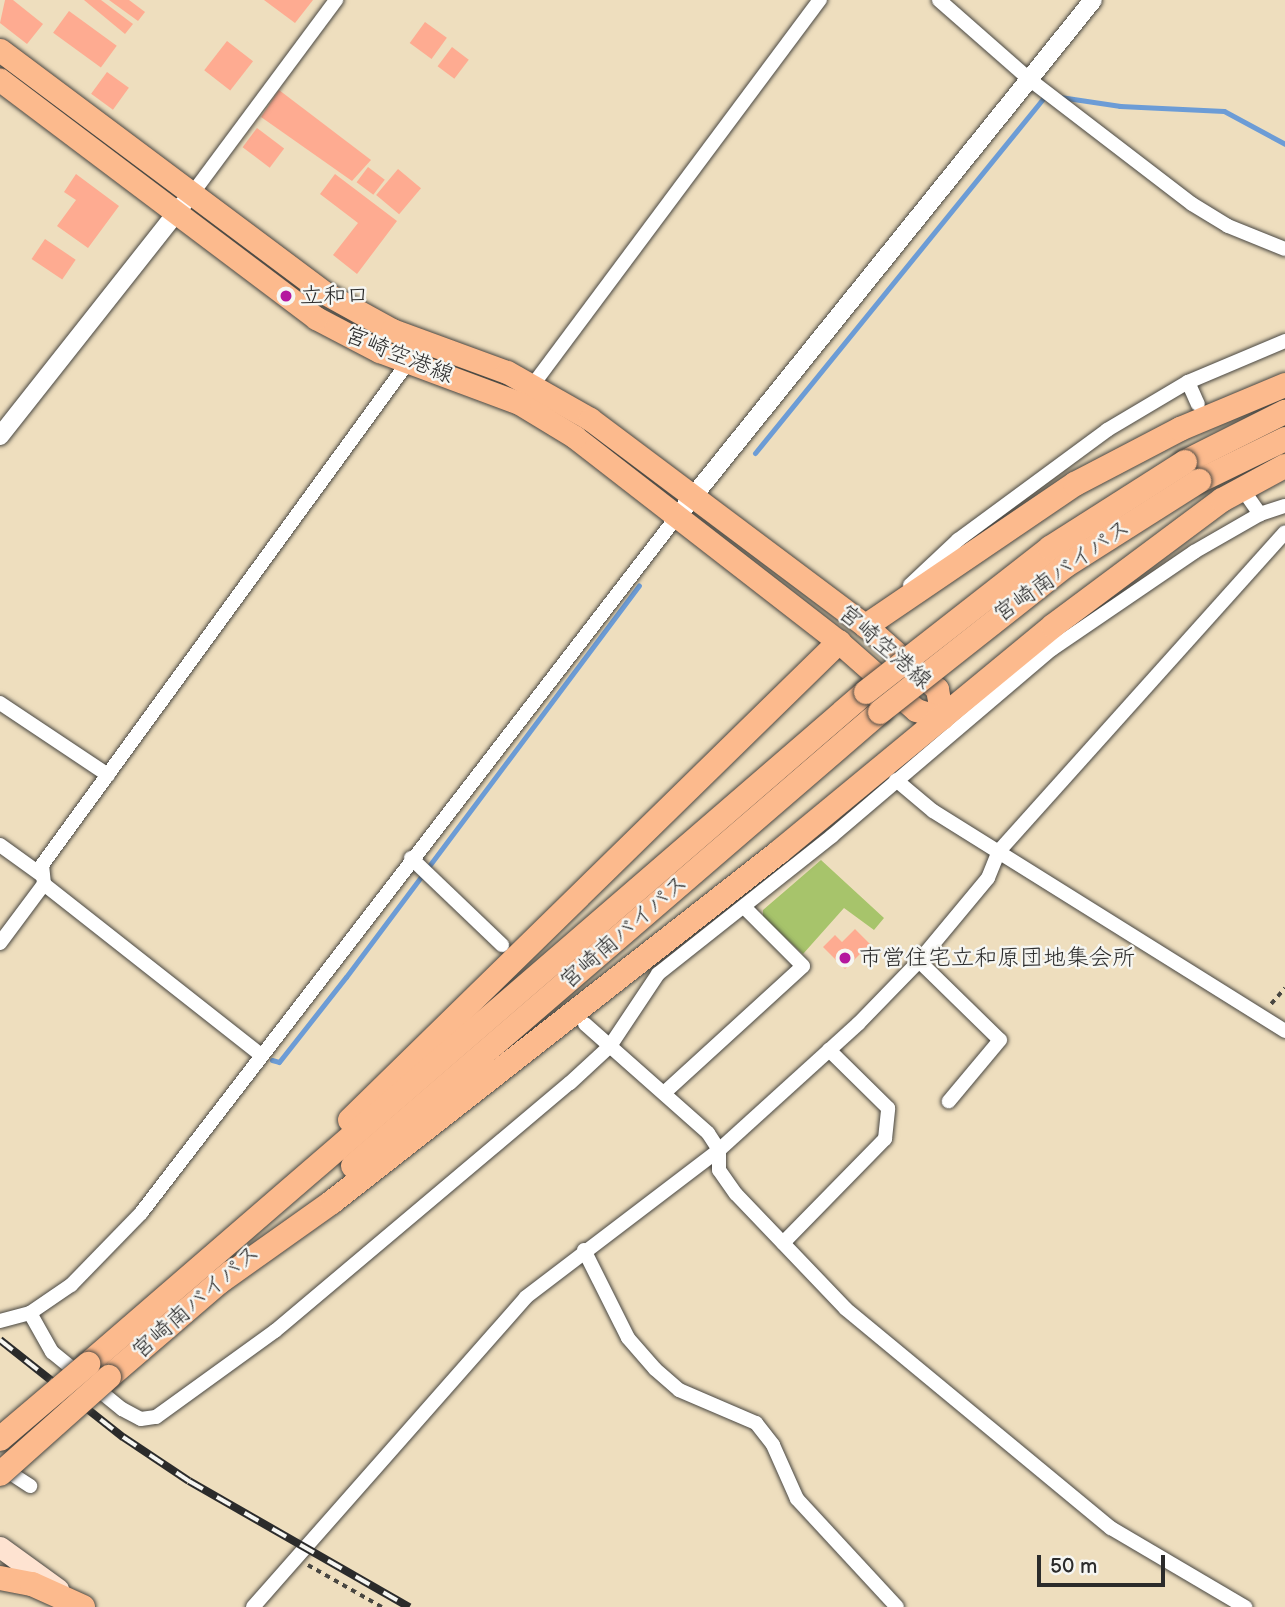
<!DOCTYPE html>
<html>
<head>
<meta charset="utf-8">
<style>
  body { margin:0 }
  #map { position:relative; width:1285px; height:1607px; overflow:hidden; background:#eedebe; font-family:"Balsamiq Sans","Klee One",sans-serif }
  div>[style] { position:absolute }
  .green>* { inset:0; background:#a7c46b }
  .stream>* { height:5px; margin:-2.5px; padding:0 2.5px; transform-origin:2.5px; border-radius:2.5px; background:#6c9cd6 }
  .building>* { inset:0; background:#feab91; transform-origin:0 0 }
  .path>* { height:3.5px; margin-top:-1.75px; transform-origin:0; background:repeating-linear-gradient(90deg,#484641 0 5px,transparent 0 10px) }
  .roads { filter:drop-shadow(0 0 2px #484641) drop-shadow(0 0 2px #484641) }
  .minor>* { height:14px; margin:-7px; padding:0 7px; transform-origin:7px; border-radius:7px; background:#fff }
  .tertiary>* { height:18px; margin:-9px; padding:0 9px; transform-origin:9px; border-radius:9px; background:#fff }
  .secondary>* { height:21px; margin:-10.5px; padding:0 10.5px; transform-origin:10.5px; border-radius:10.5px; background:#fee3d1 }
  .primary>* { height:23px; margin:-11.5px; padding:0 11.5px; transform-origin:11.5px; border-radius:11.5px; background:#fcba8d }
  .trunk>* { height:24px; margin:-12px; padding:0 12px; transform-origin:12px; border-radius:12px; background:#fcba8d }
  .rail>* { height:8px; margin-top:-4px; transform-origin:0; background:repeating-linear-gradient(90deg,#f6f6f2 0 16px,#2b2b2b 0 32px); box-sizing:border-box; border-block:2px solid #2b2b2b }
  .bridges { filter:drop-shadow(0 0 2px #484641) drop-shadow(0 0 2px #484641) }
  .trunk-bridge>* { height:24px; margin:-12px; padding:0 12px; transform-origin:12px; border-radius:12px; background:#fcba8d }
  .dots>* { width:19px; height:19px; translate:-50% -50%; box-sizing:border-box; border:4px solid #f6f6f2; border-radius:50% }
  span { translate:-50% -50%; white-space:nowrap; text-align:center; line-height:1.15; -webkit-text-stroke:5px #f6f6f2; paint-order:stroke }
  .poi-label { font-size:23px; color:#2b2b2b }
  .left { translate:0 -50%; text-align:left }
  .street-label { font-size:23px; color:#2b2b2b }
  .scale { position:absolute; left:1037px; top:1555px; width:128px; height:32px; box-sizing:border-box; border:4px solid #2b2b2b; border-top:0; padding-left:9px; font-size:21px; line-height:24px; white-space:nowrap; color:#2b2b2b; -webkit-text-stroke:5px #f6f6f2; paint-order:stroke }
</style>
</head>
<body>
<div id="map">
  <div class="green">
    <i style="clip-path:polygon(821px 860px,884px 918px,874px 930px,844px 908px,803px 954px,763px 917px,763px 910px)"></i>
  </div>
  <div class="stream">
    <i style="left:1060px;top:97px;width:61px;rotate:8.5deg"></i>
    <i style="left:1120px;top:106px;width:104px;rotate:2.8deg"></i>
    <i style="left:1224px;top:111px;width:69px;rotate:28.4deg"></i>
    <i style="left:755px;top:453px;width:461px;rotate:-50.9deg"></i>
    <i style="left:272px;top:1060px;width:7px;rotate:16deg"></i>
    <i style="left:279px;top:1062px;width:108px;rotate:-51.8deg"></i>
    <i style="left:346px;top:977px;width:489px;rotate:-53.2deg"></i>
  </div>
  <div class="building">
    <i style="clip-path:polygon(5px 0,13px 0,43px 24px,27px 44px,0 23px)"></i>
    <i style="clip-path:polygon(84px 0,101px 0,133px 24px,125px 34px)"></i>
    <i style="clip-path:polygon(109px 0,129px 0,145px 12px,138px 21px)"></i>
    <i style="clip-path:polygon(264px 0,313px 0,295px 23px)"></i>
    <i style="left:69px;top:11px;width:59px;height:27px;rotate:36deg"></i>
    <i style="left:425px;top:22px;width:27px;height:26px;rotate:36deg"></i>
    <i style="left:227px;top:41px;width:33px;height:37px;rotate:38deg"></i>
    <i style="left:452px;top:47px;width:21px;height:24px;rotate:37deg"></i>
    <i style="left:107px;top:72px;width:27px;height:27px;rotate:36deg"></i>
    <i style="clip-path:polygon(279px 90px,371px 160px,352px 181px,261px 117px)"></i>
    <i style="left:257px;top:128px;width:34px;height:24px;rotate:37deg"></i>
    <i style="left:368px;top:167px;width:21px;height:19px;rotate:37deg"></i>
    <i style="left:398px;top:169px;width:30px;height:34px;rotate:40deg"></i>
    <i style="clip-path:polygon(76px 174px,119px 206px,88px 248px,57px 226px,76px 200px,64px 192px)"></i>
    <i style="clip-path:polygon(335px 174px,397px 221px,357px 274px,333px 255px,358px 223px,320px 194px)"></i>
    <i style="left:45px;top:239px;width:37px;height:24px;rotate:34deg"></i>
    <i style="clip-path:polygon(855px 929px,870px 944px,845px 969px,823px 947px,835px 935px,842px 942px)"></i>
  </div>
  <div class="path">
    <i style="left:1271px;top:1004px;width:21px;rotate:-49deg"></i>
    <i style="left:308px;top:1565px;width:85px;rotate:29.6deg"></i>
  </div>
  <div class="roads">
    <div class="minor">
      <i style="left:939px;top:0;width:120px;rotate:41.3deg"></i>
      <i style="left:1029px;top:79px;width:205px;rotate:37.5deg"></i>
      <i style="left:1192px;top:204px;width:42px;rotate:31.4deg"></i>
      <i style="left:1228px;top:226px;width:61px;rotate:22deg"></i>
      <i style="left:192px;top:194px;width:242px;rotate:-53.4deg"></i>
      <i style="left:1188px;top:382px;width:24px;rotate:66deg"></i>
      <i style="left:529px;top:390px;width:487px;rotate:-53.3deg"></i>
      <i style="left:1248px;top:497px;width:21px;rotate:55deg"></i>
      <i style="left:910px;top:585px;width:66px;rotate:-43.2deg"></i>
      <i style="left:958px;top:540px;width:185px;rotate:-36.4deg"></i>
      <i style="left:1107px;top:430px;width:94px;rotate:-30.7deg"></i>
      <i style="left:1188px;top:382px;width:105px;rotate:-22.9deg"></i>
      <i style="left:0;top:703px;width:130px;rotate:33.7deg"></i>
      <i style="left:896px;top:780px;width:48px;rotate:40deg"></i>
      <i style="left:933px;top:811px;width:415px;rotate:32deg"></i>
      <i style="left:0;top:845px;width:53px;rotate:35.8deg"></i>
      <i style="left:411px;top:858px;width:126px;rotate:43.7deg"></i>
      <i style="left:0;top:943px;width:74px;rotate:-53.3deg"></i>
      <i style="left:919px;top:961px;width:113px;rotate:44.3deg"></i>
      <i style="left:1000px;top:1040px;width:80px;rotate:129.9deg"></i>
      <i style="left:585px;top:1024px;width:164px;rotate:41.5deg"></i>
      <i style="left:708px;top:1133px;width:20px;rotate:57deg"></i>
      <i style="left:719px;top:1150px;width:20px;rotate:90deg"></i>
      <i style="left:719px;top:1170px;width:29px;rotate:55deg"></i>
      <i style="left:736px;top:1194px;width:159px;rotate:46.3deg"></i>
      <i style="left:846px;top:1309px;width:344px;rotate:39.6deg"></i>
      <i style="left:1111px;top:1528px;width:156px;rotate:30.5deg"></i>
      <i style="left:261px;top:1055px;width:276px;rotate:-141.8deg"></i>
      <i style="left:44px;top:884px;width:19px;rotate:-96deg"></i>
      <i style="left:42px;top:865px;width:623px;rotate:-53.94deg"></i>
      <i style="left:664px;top:1093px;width:188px;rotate:-42.4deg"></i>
      <i style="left:803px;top:966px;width:83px;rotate:-135deg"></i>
      <i style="left:783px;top:1243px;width:146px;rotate:-45.6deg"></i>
      <i style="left:885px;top:1139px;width:31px;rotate:-84deg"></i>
      <i style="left:888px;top:1108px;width:83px;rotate:-135.5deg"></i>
      <i style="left:584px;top:1250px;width:98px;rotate:63.4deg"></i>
      <i style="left:628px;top:1338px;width:41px;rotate:48.9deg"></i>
      <i style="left:655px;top:1369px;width:32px;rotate:41deg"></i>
      <i style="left:679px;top:1390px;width:84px;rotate:23.2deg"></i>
      <i style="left:756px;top:1423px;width:28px;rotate:52deg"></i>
      <i style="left:773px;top:1445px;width:59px;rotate:66deg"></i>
      <i style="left:797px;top:1499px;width:147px;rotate:47.2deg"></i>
      <i style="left:30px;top:1313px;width:45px;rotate:60.6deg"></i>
      <i style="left:52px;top:1352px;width:90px;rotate:39.2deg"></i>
      <i style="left:122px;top:1409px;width:21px;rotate:28deg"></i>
      <i style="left:141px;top:1419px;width:15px;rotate:-8deg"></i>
      <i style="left:156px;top:1417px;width:147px;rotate:-35.9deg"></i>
      <i style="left:275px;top:1331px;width:385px;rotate:-40.1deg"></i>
      <i style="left:570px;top:1083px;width:54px;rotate:-42.8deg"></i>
      <i style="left:610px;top:1046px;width:87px;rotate:-56.3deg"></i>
      <i style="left:658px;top:974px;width:222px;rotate:-38.4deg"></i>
      <i style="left:832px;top:836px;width:289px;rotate:-40.4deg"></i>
      <i style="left:1052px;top:649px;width:172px;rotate:-34.3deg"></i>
      <i style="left:1194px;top:552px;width:76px;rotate:-29.9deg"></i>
      <i style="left:1260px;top:514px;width:26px;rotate:-18deg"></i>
      <i style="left:0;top:1321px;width:31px;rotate:-15deg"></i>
      <i style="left:30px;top:1313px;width:50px;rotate:-34.3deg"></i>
      <i style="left:71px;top:1285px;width:100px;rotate:-45.8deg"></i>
      <i style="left:141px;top:1213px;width:876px;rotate:-52.42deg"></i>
      <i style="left:1px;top:1467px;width:35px;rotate:33deg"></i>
      <i style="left:253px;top:1607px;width:413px;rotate:-48.6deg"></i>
      <i style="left:526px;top:1297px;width:243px;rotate:-37.3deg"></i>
      <i style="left:719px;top:1150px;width:188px;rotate:-42.2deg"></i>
      <i style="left:858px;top:1024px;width:88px;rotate:-45.9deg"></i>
      <i style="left:919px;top:961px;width:108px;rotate:-50.3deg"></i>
      <i style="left:988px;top:878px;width:29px;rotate:-68deg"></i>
      <i style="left:999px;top:851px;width:428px;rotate:-48.1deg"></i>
    </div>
    <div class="tertiary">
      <i style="left:0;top:436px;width:295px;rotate:-51.7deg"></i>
      <i style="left:675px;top:519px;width:666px;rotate:-51.15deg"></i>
    </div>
    <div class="secondary">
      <i style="left:0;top:1547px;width:72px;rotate:35.9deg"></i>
    </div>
    <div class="primary">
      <i style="left:0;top:50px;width:404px;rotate:36.8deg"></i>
      <i style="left:323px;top:292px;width:79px;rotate:28.8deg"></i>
      <i style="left:392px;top:330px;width:122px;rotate:20.1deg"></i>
      <i style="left:507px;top:372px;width:95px;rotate:29.5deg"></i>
      <i style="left:590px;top:419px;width:345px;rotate:36.9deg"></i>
      <i style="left:866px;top:626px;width:95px;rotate:41.6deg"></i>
      <i style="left:937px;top:689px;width:29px;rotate:80deg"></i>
      <i style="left:942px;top:718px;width:27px;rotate:-163deg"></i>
      <i style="left:916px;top:710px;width:103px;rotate:-138.6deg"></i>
      <i style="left:839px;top:642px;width:334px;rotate:-142.2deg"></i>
      <i style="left:575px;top:437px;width:66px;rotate:-148.7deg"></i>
      <i style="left:519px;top:403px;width:149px;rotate:-159.6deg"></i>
      <i style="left:379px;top:351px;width:71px;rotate:-152.4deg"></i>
      <i style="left:316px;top:318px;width:396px;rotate:-143deg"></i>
    </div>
    <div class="trunk">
      <i style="left:1185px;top:462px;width:112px;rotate:-26.6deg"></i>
      <i style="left:1199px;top:481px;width:96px;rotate:-26deg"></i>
      <i style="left:866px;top:626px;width:253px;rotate:-34.2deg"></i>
      <i style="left:1075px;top:484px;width:119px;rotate:-27.6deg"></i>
      <i style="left:1180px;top:429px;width:114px;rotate:-22.7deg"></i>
      <i style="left:350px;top:1120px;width:684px;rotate:-44.35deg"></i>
      <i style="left:353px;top:1166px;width:696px;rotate:-40.74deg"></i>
      <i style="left:218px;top:1283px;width:140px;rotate:-35.4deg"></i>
      <i style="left:332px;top:1202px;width:568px;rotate:-38.06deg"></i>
      <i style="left:779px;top:852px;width:355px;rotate:-39.5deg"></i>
      <i style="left:1053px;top:626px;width:211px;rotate:-36.7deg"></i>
      <i style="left:1222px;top:500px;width:72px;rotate:-28.4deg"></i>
      <i style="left:88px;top:1364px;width:1028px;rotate:-40.82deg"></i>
      <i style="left:109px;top:1377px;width:161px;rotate:-40.7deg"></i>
      <i style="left:0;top:1578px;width:33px;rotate:11deg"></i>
      <i style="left:32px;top:1584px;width:56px;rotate:24.3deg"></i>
    </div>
  </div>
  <div class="rail">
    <i style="left:0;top:1340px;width:157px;rotate:38.3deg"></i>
    <i style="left:123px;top:1437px;width:79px;rotate:33.7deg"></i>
    <i style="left:189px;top:1481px;width:254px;rotate:29.8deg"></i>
  </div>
  <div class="bridges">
    <div class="trunk-bridge">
      <i style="left:866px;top:692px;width:234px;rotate:-38deg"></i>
      <i style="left:1050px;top:548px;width:160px;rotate:-32.5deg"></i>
      <i style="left:880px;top:712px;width:236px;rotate:-38.3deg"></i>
      <i style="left:1065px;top:566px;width:159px;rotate:-32.4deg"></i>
      <i style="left:0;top:1439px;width:116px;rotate:-40.4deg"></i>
      <i style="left:0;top:1474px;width:146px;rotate:-41.7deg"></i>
    </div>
  </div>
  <div class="dots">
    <i style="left:286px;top:296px;background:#b5179e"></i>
    <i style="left:845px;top:958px;background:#b5179e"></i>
  </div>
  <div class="poi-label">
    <span class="left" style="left:300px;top:296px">立和口</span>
    <span class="left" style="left:859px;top:958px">市営住宅立和原団地集会所</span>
  </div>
  <div class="street-label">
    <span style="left:399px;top:355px;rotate:22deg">宮崎空港線</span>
    <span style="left:1062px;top:571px;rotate:-35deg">宮崎南バイパス</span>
    <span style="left:885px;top:647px;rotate:41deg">宮崎空港線</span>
    <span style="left:624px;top:932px;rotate:-41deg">宮崎南バイパス</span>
    <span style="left:196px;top:1302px;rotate:-41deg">宮崎南バイパス</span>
  </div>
  <div class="scale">50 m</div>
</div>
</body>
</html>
